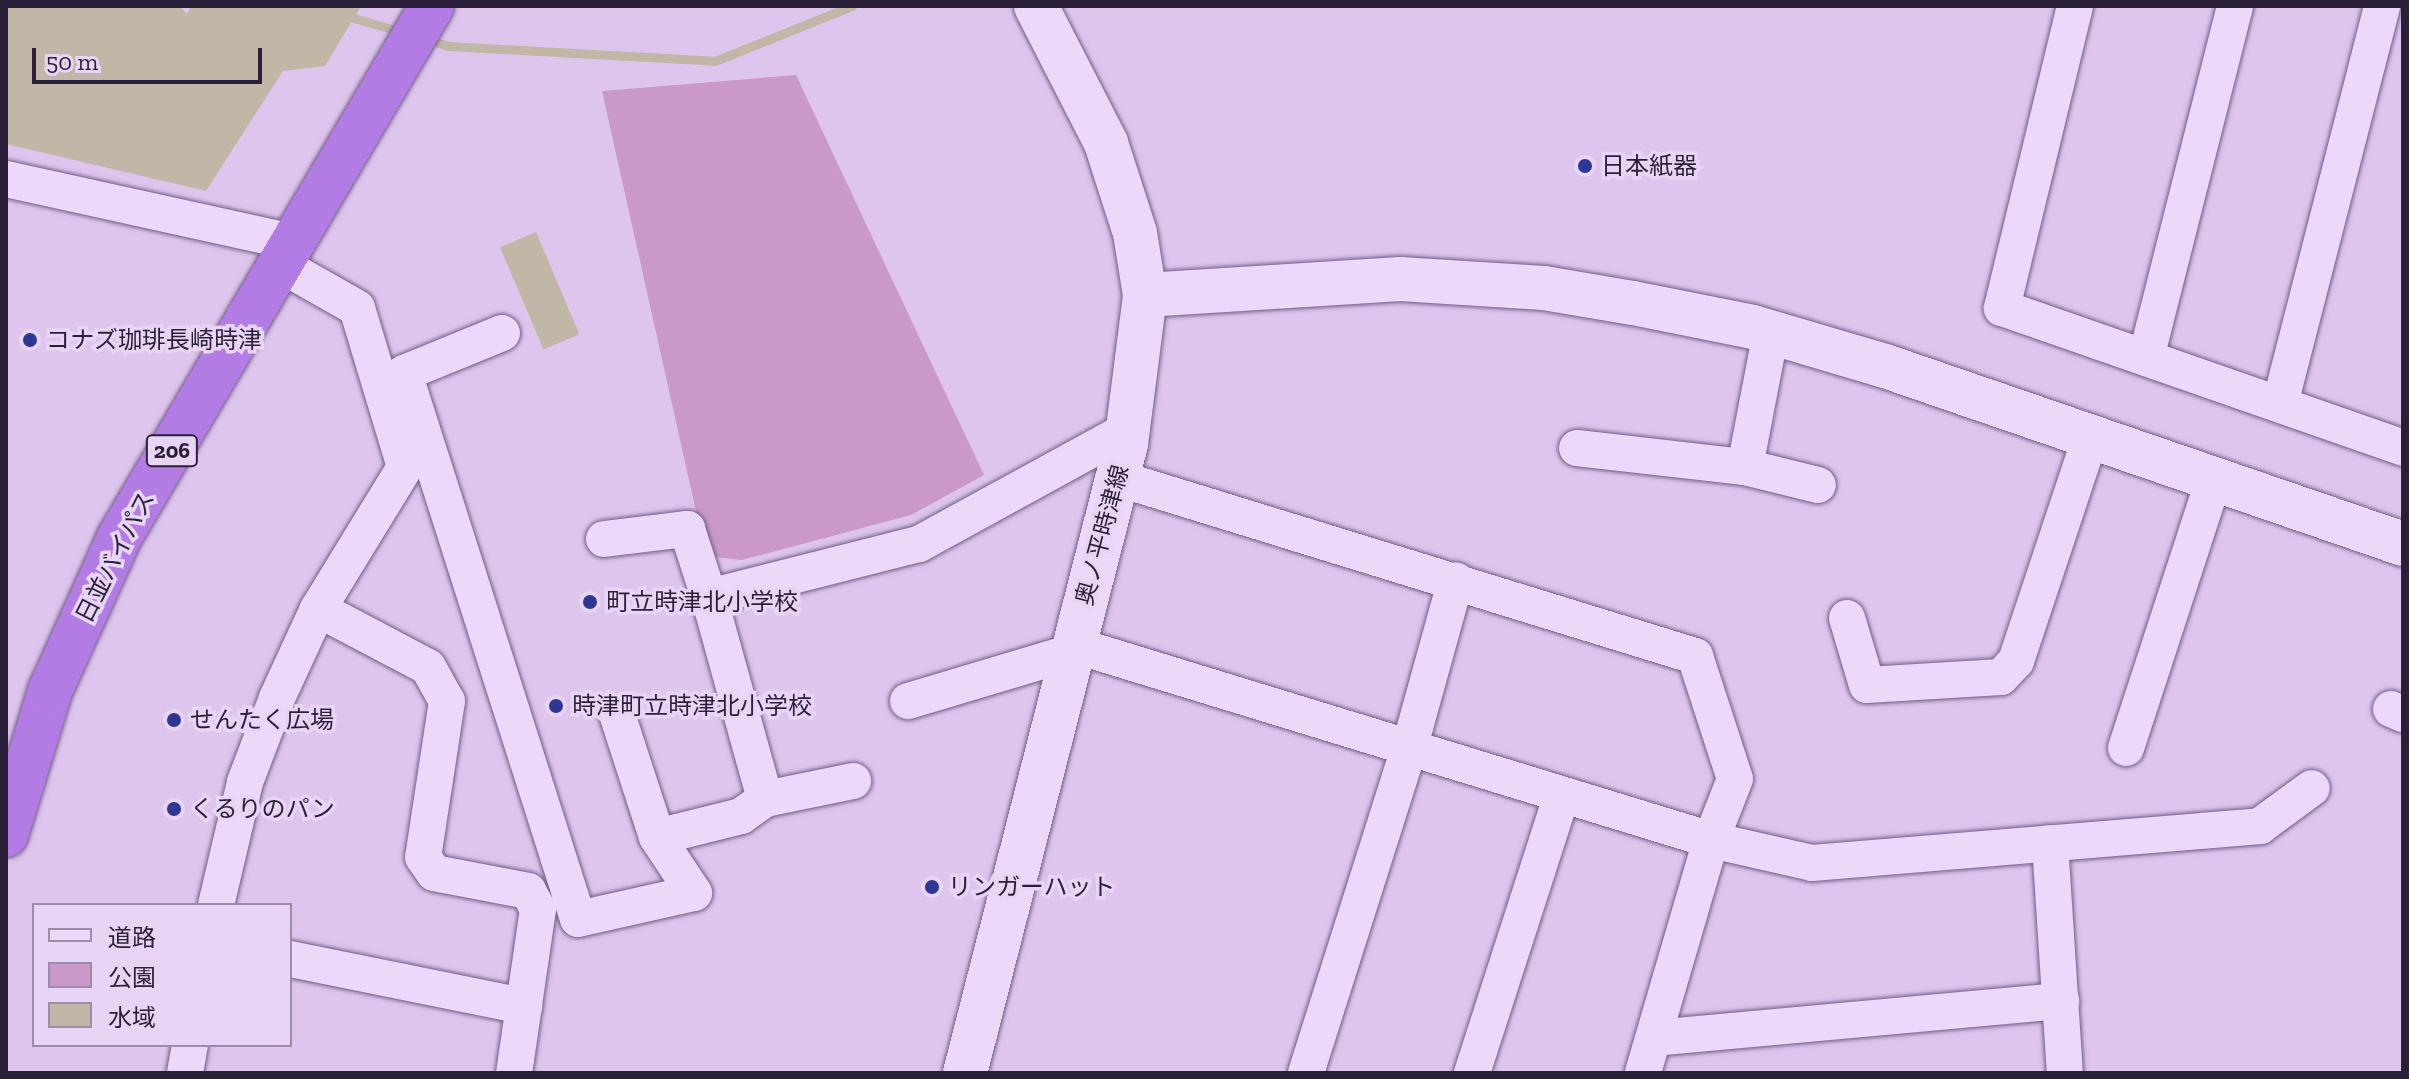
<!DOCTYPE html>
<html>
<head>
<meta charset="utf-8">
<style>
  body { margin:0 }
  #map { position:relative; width:2409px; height:1079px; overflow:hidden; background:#dec5ed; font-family:"Zilla Slab","Noto Sans JP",serif }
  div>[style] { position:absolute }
  .green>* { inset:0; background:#cb99c9 }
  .water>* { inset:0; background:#c0b7a7; transform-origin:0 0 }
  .stream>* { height:9px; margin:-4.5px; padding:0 4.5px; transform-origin:4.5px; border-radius:4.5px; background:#c0b7a7 }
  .roads { filter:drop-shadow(0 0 2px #6f5c87) drop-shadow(0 0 2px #6f5c87) }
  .minor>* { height:36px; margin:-18px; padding:0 18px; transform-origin:18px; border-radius:18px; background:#ecd8f8 }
  .tertiary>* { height:44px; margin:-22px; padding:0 22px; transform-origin:22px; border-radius:22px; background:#ecd8f8 }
  .secondary>* { height:44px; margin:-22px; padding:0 22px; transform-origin:22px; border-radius:22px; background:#ecd8f8 }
  .trunk>* { height:44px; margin:-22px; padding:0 22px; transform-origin:22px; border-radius:22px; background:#b27ce4 }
  .dots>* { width:22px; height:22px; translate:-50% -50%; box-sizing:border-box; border:4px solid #e8d4f4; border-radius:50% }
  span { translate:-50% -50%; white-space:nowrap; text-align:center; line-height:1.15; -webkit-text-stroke:7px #e8d4f4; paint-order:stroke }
  .shield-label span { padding:2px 6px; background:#e8d4f4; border:2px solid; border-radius:6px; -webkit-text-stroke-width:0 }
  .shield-label { font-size:22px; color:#291f38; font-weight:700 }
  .poi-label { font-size:24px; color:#291f38 }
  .left { translate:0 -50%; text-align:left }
  .street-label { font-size:24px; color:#291f38 }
  .frame { position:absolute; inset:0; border:8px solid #291f38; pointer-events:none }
  .legend { position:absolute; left:32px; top:903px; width:260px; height:144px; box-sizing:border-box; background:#e8d4f4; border:2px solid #9c8ca9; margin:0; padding:10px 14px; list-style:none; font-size:24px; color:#291f38 }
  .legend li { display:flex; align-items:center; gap:16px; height:40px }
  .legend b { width:40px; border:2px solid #9c8ca9 }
  .scale { position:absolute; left:32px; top:48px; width:230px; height:36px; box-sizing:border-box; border:4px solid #291f38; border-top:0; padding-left:10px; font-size:24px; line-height:28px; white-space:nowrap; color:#291f38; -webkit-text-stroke:6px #e8d4f4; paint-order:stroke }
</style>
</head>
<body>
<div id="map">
  <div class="green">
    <i style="clip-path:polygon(796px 75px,984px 475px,911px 515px,742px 560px,706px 556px,602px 91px)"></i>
  </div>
  <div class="water">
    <i style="clip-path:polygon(6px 6px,179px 6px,187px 14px,191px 6px,361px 6px,325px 66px,283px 71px,206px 191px,6px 144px)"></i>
    <i style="left:536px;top:232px;width:111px;height:39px;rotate:67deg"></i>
  </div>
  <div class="stream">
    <i style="left:343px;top:15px;width:61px;rotate:16.1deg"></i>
    <i style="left:428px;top:40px;width:22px;rotate:16deg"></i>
    <i style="left:449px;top:46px;width:266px;rotate:3.2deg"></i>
    <i style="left:715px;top:61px;width:148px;rotate:-21.9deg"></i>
  </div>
  <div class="roads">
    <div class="minor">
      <i style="left:2075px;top:6px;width:311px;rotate:103.6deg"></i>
      <i style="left:2002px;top:308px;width:425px;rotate:19.2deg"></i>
      <i style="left:6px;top:179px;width:297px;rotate:12.4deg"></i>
      <i style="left:502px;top:333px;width:106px;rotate:157.8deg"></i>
      <i style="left:404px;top:373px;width:573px;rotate:72.32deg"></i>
      <i style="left:578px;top:919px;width:119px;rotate:-12.6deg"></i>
      <i style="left:694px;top:893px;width:67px;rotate:-123.5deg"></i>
      <i style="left:657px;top:837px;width:87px;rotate:-14deg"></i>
      <i style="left:741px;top:816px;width:29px;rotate:-35deg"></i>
      <i style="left:765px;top:799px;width:210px;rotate:-105.5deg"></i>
      <i style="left:709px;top:597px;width:217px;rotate:-14.2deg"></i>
      <i style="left:919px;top:544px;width:239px;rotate:-28.7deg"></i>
      <i style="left:2146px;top:358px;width:363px;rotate:-75.8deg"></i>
      <i style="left:2280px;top:404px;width:411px;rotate:-75.6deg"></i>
      <i style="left:1577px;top:448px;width:169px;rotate:6.5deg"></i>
      <i style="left:1745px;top:467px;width:75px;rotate:13.9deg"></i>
      <i style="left:1745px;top:467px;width:137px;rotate:-79.1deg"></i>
      <i style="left:1117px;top:478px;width:605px;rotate:17.12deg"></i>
      <i style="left:1695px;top:656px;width:129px;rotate:72deg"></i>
      <i style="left:1735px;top:779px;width:66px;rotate:111.5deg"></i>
      <i style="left:1711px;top:840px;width:243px;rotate:106.3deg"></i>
      <i style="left:604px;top:539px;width:84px;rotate:-6.9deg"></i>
      <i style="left:687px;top:529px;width:71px;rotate:72.1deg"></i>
      <i style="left:318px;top:609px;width:124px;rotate:27.8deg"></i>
      <i style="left:428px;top:667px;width:39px;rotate:61deg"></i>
      <i style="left:447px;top:701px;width:158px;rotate:98.7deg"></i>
      <i style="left:423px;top:857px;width:19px;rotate:55deg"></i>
      <i style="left:434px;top:873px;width:96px;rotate:10.8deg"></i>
      <i style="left:528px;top:891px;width:21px;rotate:61deg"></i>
      <i style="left:538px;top:909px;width:166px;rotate:98.3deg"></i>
      <i style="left:1847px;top:618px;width:70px;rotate:73.4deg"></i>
      <i style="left:1867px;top:685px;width:134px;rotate:-3.4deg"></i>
      <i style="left:2001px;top:677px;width:22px;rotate:-47deg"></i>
      <i style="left:2016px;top:661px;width:235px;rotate:-71.6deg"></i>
      <i style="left:1074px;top:645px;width:666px;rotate:17.02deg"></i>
      <i style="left:1711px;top:840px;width:104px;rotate:12.8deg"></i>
      <i style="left:1812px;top:863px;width:450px;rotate:-4.7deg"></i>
      <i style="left:2260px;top:826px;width:64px;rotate:-36.2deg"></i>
      <i style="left:908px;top:701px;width:171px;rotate:-16.6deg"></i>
      <i style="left:2391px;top:709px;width:13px;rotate:23deg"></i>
      <i style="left:617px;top:714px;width:129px;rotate:72deg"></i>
      <i style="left:2126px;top:748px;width:283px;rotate:-71.9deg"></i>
      <i style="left:765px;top:799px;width:90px;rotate:-11.6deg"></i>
      <i style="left:2050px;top:843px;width:230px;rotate:86.3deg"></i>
      <i style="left:216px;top:905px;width:126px;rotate:-76.7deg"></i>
      <i style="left:245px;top:782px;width:90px;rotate:-69.1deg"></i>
      <i style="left:277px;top:698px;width:98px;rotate:-65.3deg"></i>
      <i style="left:318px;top:609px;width:167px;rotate:-58.5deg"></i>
      <i style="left:405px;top:467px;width:166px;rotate:-106.8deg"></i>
      <i style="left:357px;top:308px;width:85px;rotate:-150.4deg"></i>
      <i style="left:290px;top:959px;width:239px;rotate:11.4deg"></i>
      <i style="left:1654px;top:1038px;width:409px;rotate:-5.2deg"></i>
      <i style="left:185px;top:1073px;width:28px;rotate:-80deg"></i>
      <i style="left:1306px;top:1073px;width:340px;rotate:-72.4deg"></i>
      <i style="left:1409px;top:749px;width:175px;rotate:-74.5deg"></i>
      <i style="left:1472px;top:1073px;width:292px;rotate:-72.1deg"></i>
    </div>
    <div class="tertiary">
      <i style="left:1145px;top:295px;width:256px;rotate:-3.6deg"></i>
      <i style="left:1400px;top:279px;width:144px;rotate:3.6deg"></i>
      <i style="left:1544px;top:288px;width:90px;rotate:9.6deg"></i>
      <i style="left:1633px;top:303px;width:122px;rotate:11.3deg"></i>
      <i style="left:1753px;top:327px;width:138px;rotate:16.5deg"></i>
      <i style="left:1885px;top:366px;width:548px;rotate:18.96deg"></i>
    </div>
    <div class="secondary">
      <i style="left:965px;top:1073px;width:649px;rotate:-75.64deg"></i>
      <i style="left:1126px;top:444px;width:150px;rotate:-82.7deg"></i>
      <i style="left:1145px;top:295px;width:63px;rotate:-99.2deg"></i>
      <i style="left:1135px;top:233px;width:95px;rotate:-107.9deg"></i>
      <i style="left:1106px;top:143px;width:154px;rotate:-117.1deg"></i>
    </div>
    <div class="trunk">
      <i style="left:6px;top:835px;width:151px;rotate:-73deg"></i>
      <i style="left:50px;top:691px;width:168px;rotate:-65.7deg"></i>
      <i style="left:119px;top:538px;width:617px;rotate:-59.53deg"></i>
    </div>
  </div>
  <div class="dots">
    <i style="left:1585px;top:166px;background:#2e3794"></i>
    <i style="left:30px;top:340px;background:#2e3794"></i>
    <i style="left:590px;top:602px;background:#2e3794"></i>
    <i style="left:556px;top:706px;background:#2e3794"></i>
    <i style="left:174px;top:720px;background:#2e3794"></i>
    <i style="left:174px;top:809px;background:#2e3794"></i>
    <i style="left:932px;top:887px;background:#2e3794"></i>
  </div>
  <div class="shield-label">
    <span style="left:172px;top:451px">206</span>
  </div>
  <div class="poi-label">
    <span class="left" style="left:1601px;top:166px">日本紙器</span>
    <span class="left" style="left:46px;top:340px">コナズ珈琲長崎時津</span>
    <span class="left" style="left:606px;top:602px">町立時津北小学校</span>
    <span class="left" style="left:572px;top:706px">時津町立時津北小学校</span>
    <span class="left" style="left:190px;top:720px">せんたく広場</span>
    <span class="left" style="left:190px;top:809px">くるりのパン</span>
    <span class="left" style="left:948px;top:887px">リンガーハット</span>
  </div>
  <div class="street-label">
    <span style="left:1102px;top:535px;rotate:-75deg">奥ノ平時津線</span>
    <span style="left:115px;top:557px;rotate:-63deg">日並バイパス</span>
  </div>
  <div class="frame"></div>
  <ul class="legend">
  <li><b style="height:10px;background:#ecd8f8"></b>道路</li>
  <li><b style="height:22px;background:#cb99c9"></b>公園</li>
  <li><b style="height:22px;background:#c0b7a7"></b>水域</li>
  </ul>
  <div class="scale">50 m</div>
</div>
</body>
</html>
